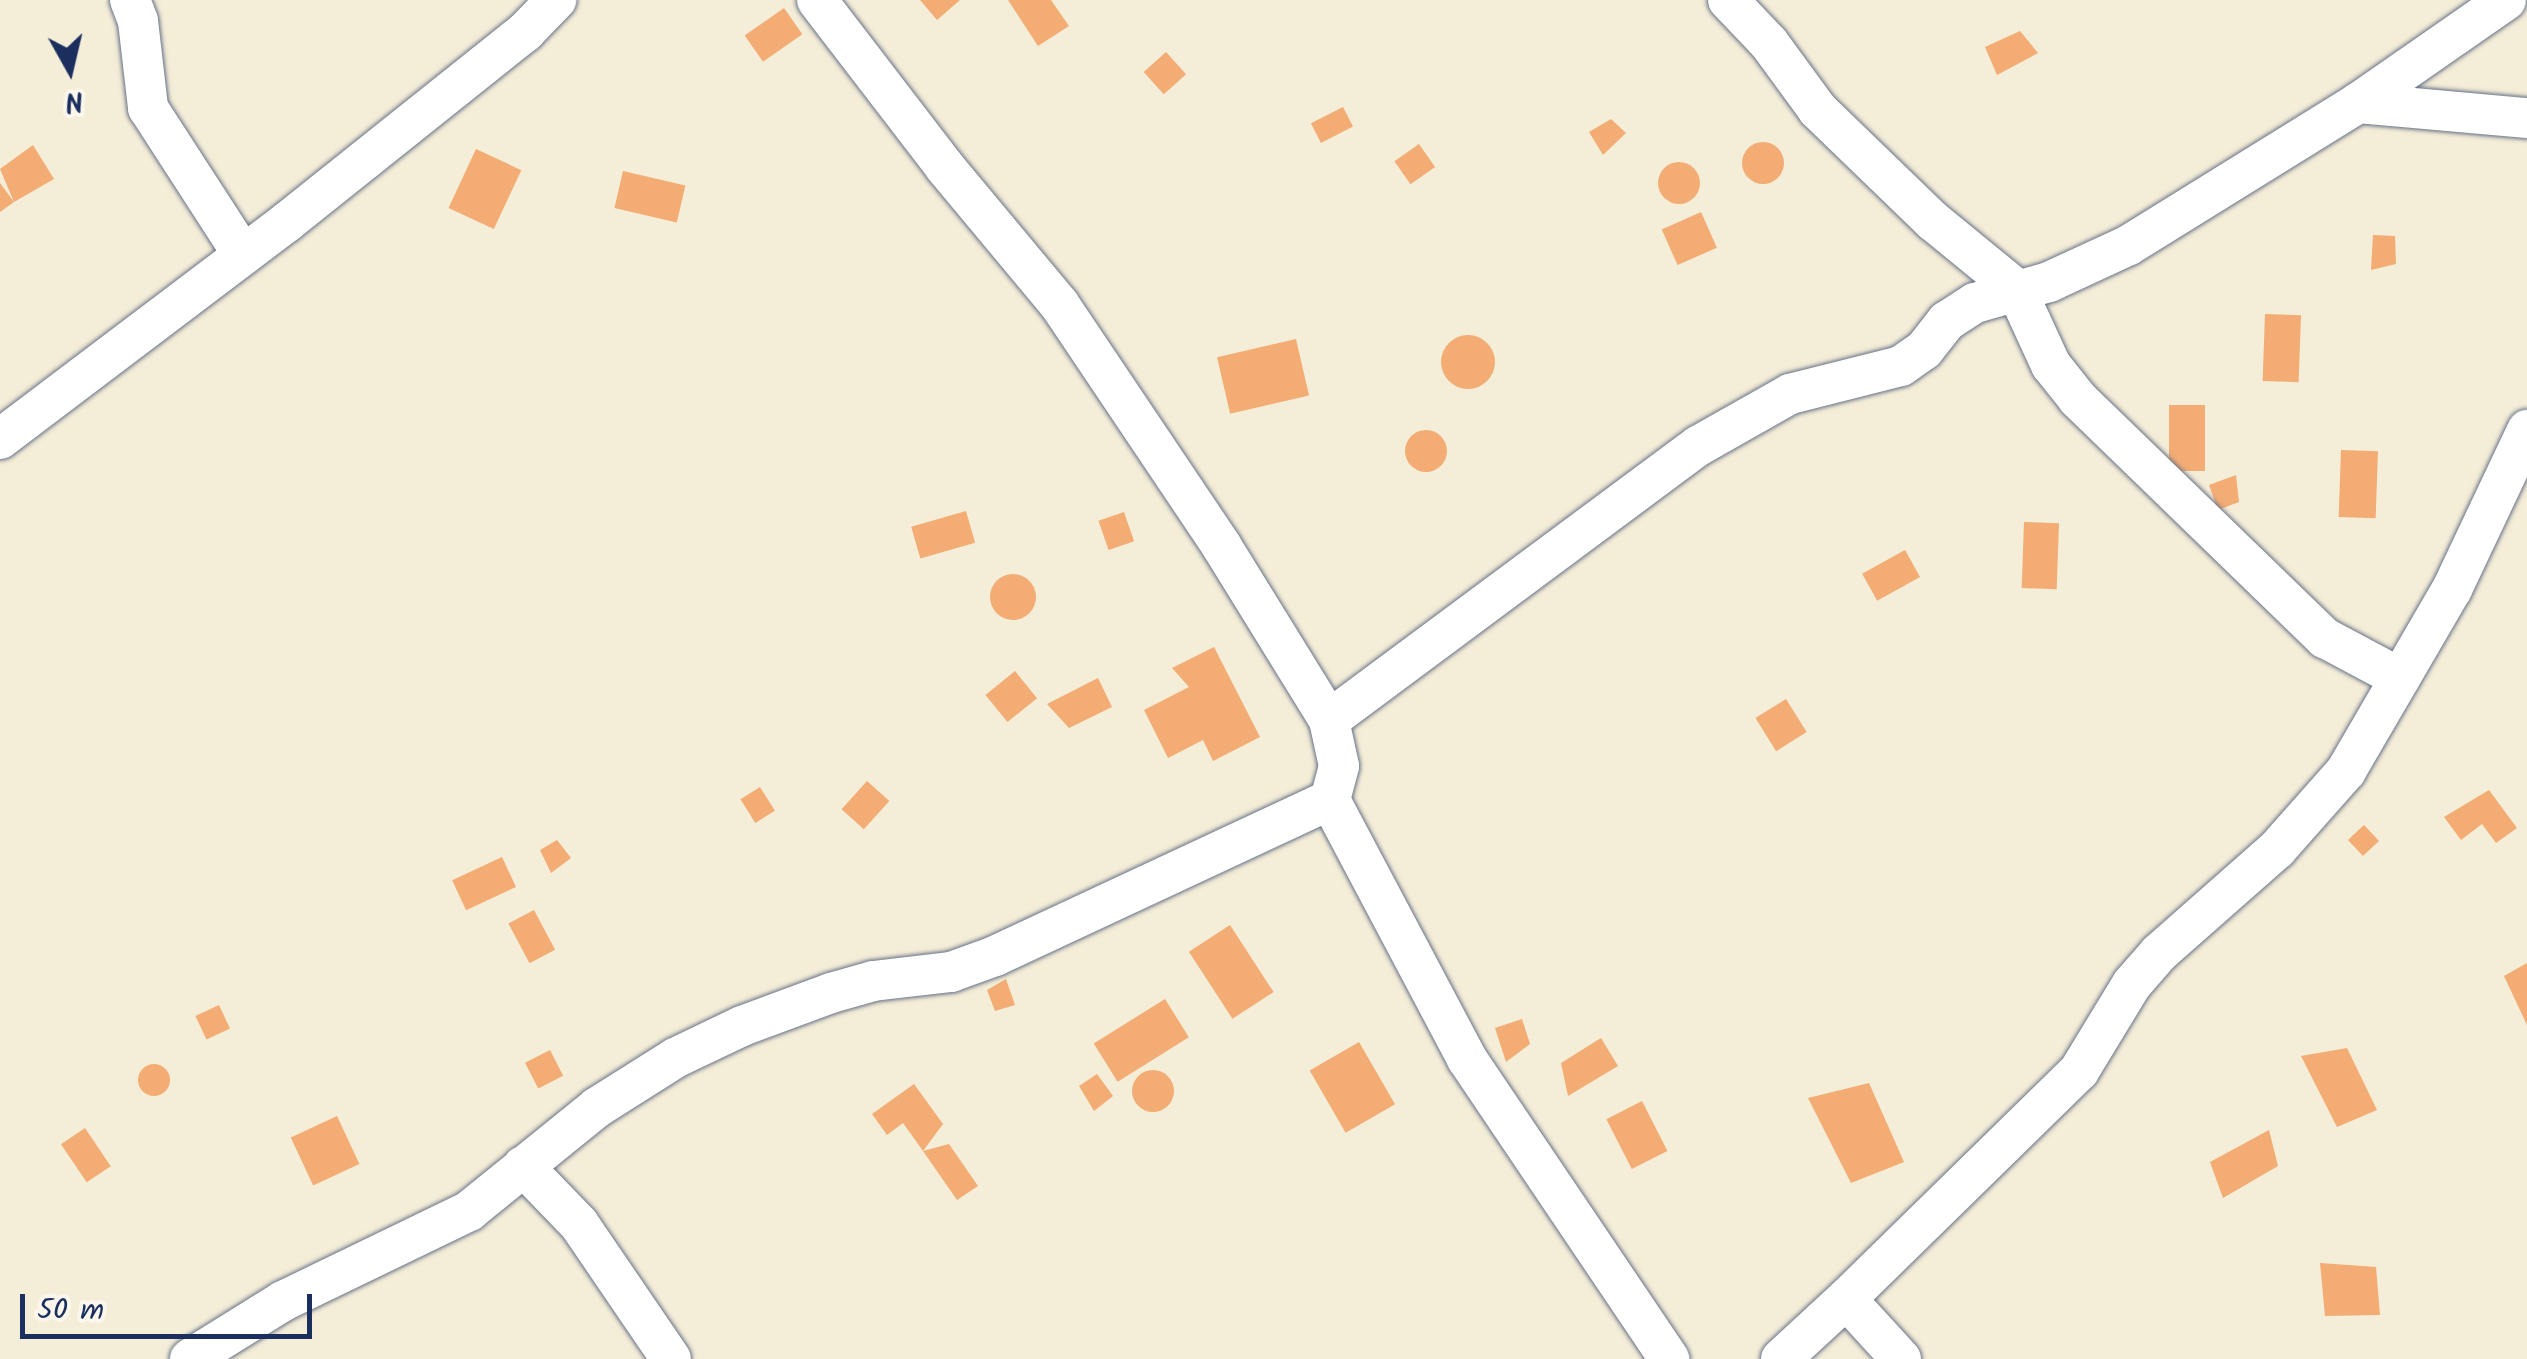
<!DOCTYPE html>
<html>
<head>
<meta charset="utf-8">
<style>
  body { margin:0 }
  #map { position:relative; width:2527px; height:1359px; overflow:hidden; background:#f4edd7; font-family:Kalam,sans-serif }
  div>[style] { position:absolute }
  .building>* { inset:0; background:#f2ac74; transform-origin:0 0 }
  .round { border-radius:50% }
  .roads { filter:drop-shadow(0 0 2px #677288) drop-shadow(0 0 2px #677288) }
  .street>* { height:40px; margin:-20px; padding:0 20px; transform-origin:20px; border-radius:20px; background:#fff }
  span { translate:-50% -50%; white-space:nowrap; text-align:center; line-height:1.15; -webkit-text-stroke:10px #fbf7ec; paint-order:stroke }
  .north { position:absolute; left:20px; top:20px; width:100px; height:100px; -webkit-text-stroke:8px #fbf7ec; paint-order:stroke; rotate:172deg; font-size:28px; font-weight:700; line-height:40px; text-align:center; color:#1b2f5e }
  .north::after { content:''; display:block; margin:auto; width:35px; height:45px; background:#1b2f5e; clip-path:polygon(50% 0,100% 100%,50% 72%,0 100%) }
  .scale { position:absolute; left:20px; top:1294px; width:292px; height:45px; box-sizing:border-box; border:5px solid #1b2f5e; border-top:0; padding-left:12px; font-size:30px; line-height:35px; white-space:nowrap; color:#1b2f5e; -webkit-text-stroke:8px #fbf7ec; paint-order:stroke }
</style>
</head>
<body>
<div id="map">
  <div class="building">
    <i style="clip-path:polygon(920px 0,960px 0,937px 20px)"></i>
    <i style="clip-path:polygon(1008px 0,1051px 0,1069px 26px,1038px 46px)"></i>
    <i style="left:784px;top:8px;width:32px;height:48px;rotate:55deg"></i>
    <i style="clip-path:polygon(2020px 31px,2038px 53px,1997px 75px,1985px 47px)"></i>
    <i style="left:1166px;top:52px;width:30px;height:30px;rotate:48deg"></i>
    <i style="left:1343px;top:107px;width:22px;height:36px;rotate:63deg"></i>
    <i style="clip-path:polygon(1611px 119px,1626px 133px,1603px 155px,1589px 132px)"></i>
    <i class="round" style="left:1742px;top:142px;width:42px;height:42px"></i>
    <i style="left:1419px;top:144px;width:28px;height:30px;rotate:55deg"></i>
    <i style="clip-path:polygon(33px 145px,54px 179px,14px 202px,0 169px)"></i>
    <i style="left:476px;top:149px;width:50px;height:65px;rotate:25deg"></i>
    <i class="round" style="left:1658px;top:162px;width:42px;height:42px"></i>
    <i style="left:623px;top:171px;width:64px;height:38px;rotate:13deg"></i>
    <i style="clip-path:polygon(0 183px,14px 202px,0 212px)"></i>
    <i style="left:1701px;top:212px;width:39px;height:43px;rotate:66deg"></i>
    <i style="clip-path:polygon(2373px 235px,2395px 236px,2396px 264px,2371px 270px)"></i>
    <i style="left:2265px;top:314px;width:36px;height:67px;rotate:2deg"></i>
    <i class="round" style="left:1441px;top:335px;width:54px;height:54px"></i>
    <i style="left:1296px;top:339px;width:58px;height:81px;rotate:77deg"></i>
    <i style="left:2169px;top:405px;width:36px;height:66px"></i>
    <i class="round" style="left:1405px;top:430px;width:42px;height:42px"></i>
    <i style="left:2341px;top:450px;width:37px;height:67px;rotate:2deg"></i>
    <i style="clip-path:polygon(2236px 475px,2239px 502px,2218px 510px,2209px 485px)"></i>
    <i style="left:966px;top:511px;width:33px;height:57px;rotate:74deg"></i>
    <i style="left:1124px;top:512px;width:31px;height:27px;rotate:71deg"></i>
    <i style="left:2024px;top:522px;width:35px;height:66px;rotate:2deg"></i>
    <i style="left:1905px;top:550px;width:31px;height:49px;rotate:61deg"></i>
    <i class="round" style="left:990px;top:574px;width:46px;height:46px"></i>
    <i style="clip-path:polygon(1214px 647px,1260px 737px,1213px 761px,1203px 740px,1168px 758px,1144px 710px,1189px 687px,1172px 668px)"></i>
    <i style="left:1015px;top:671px;width:35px;height:38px;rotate:51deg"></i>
    <i style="clip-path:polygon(1098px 678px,1112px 707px,1069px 728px,1047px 704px)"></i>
    <i style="left:1786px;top:699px;width:39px;height:36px;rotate:58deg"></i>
    <i style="left:867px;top:781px;width:30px;height:38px;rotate:42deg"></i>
    <i style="left:760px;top:787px;width:28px;height:23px;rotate:58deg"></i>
    <i style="clip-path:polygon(2489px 790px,2517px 828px,2496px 843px,2482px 824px,2461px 840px,2444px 817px)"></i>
    <i style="left:2364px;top:825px;width:22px;height:22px;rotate:47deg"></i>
    <i style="clip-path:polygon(557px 840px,571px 858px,551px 873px,540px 850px)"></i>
    <i style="left:502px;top:857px;width:33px;height:55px;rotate:65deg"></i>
    <i style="left:534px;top:910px;width:45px;height:29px;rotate:62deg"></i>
    <i style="left:1230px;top:925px;width:80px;height:49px;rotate:57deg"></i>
    <i style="clip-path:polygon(2527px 963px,2527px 1025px,2504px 976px)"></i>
    <i style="clip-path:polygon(1006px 979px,1015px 1005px,995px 1011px,987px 990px)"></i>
    <i style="left:1165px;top:999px;width:45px;height:84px;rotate:58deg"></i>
    <i style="left:219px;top:1005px;width:26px;height:26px;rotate:65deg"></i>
    <i style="clip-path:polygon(1522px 1019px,1530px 1044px,1506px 1062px,1495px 1028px)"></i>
    <i style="clip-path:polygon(1601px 1038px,1618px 1066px,1568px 1096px,1561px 1063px)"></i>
    <i style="left:1359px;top:1042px;width:72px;height:57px;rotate:60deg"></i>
    <i style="clip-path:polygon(2347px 1048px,2377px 1110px,2337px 1127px,2301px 1056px)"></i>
    <i style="left:550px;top:1050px;width:29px;height:28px;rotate:63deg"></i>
    <i class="round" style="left:138px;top:1064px;width:32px;height:32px"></i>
    <i class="round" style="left:1132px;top:1070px;width:42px;height:42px"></i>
    <i style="clip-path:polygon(1097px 1074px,1113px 1096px,1094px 1111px,1079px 1086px)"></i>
    <i style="clip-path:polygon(1869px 1083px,1904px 1162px,1851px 1183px,1808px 1098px)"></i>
    <i style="clip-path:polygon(914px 1084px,943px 1124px,923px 1151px,903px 1123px,887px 1135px,872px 1114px)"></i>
    <i style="left:1642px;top:1101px;width:56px;height:40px;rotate:63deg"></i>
    <i style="left:337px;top:1116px;width:53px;height:51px;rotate:65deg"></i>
    <i style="left:85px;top:1128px;width:46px;height:29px;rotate:56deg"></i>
    <i style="clip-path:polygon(2269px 1130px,2278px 1166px,2223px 1198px,2210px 1162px)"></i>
    <i style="clip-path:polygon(949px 1144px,978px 1186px,957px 1200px,923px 1151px)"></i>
    <i style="clip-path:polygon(2320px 1263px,2376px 1267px,2380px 1315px,2325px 1316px)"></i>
  </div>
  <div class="roads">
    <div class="street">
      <i style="left:130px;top:0;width:22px;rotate:69deg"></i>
      <i style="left:138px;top:21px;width:88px;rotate:83.4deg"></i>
      <i style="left:148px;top:108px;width:175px;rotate:57.1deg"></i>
      <i style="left:1728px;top:0;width:59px;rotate:46.4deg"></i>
      <i style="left:1769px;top:43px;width:83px;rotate:53.8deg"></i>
      <i style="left:1818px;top:110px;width:160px;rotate:44deg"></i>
      <i style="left:1933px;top:221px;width:107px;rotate:39.3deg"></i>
      <i style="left:2016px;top:289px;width:84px;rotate:65.3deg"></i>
      <i style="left:2051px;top:365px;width:43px;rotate:51.5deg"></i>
      <i style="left:2078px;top:399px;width:344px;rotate:44.1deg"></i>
      <i style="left:2325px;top:638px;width:85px;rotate:28.1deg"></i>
      <i style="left:2358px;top:103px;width:170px;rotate:5.1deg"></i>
      <i style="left:0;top:439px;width:360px;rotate:-37.1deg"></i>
      <i style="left:287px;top:222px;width:305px;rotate:-38.6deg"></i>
      <i style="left:525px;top:32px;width:45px;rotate:-45.9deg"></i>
      <i style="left:1329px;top:720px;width:460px;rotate:-36.6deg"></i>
      <i style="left:1698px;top:446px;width:106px;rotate:-29.5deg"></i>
      <i style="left:1790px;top:394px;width:114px;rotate:-14.2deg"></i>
      <i style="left:1901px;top:366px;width:28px;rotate:-35deg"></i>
      <i style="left:1924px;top:350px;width:37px;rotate:-52deg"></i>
      <i style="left:1947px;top:321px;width:33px;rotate:-33deg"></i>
      <i style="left:1975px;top:303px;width:77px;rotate:-15.8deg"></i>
      <i style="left:2049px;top:282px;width:88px;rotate:-24.8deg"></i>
      <i style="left:2129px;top:245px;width:269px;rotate:-31.8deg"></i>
      <i style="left:2358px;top:103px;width:180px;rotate:-34.8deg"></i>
      <i style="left:1330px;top:800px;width:293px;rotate:62.1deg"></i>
      <i style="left:1467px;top:1059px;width:362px;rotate:56deg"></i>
      <i style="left:523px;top:1166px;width:81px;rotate:46deg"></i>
      <i style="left:579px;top:1224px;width:163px;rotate:55.7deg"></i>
      <i style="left:190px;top:1359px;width:110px;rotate:-31.9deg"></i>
      <i style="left:283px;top:1301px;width:207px;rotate:-25.8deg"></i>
      <i style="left:469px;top:1211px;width:164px;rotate:-39deg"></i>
      <i style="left:596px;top:1108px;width:93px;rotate:-32.3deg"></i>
      <i style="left:675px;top:1058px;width:74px;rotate:-25.5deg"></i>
      <i style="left:742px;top:1026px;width:95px;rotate:-20.3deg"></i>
      <i style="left:831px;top:993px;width:44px;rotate:-15.9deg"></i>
      <i style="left:873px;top:981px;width:79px;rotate:-6.6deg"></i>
      <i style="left:951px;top:972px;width:47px;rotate:-20deg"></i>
      <i style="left:995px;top:956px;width:370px;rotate:-25deg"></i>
      <i style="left:1330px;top:800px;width:35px;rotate:-75deg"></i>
      <i style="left:1339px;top:766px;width:47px;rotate:-102.3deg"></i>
      <i style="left:1329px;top:720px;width:206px;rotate:-121.7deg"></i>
      <i style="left:1221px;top:545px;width:290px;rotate:-123.9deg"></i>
      <i style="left:1059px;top:304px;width:178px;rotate:-129.8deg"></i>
      <i style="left:945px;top:167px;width:210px;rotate:-127.5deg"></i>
      <i style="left:1781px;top:1359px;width:88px;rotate:-42.7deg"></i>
      <i style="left:1901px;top:1359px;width:81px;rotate:-132.5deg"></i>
      <i style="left:1846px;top:1299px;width:326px;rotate:-44.4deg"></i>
      <i style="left:2079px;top:1071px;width:102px;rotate:-58.7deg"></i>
      <i style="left:2132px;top:984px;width:41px;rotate:-48.9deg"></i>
      <i style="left:2159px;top:953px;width:157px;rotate:-41.4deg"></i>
      <i style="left:2277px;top:849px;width:104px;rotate:-48.5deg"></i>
      <i style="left:2346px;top:771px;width:211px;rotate:-59.8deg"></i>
      <i style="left:2452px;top:589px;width:176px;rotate:-64.7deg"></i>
    </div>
  </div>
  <div class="north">N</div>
  <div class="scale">50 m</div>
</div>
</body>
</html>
